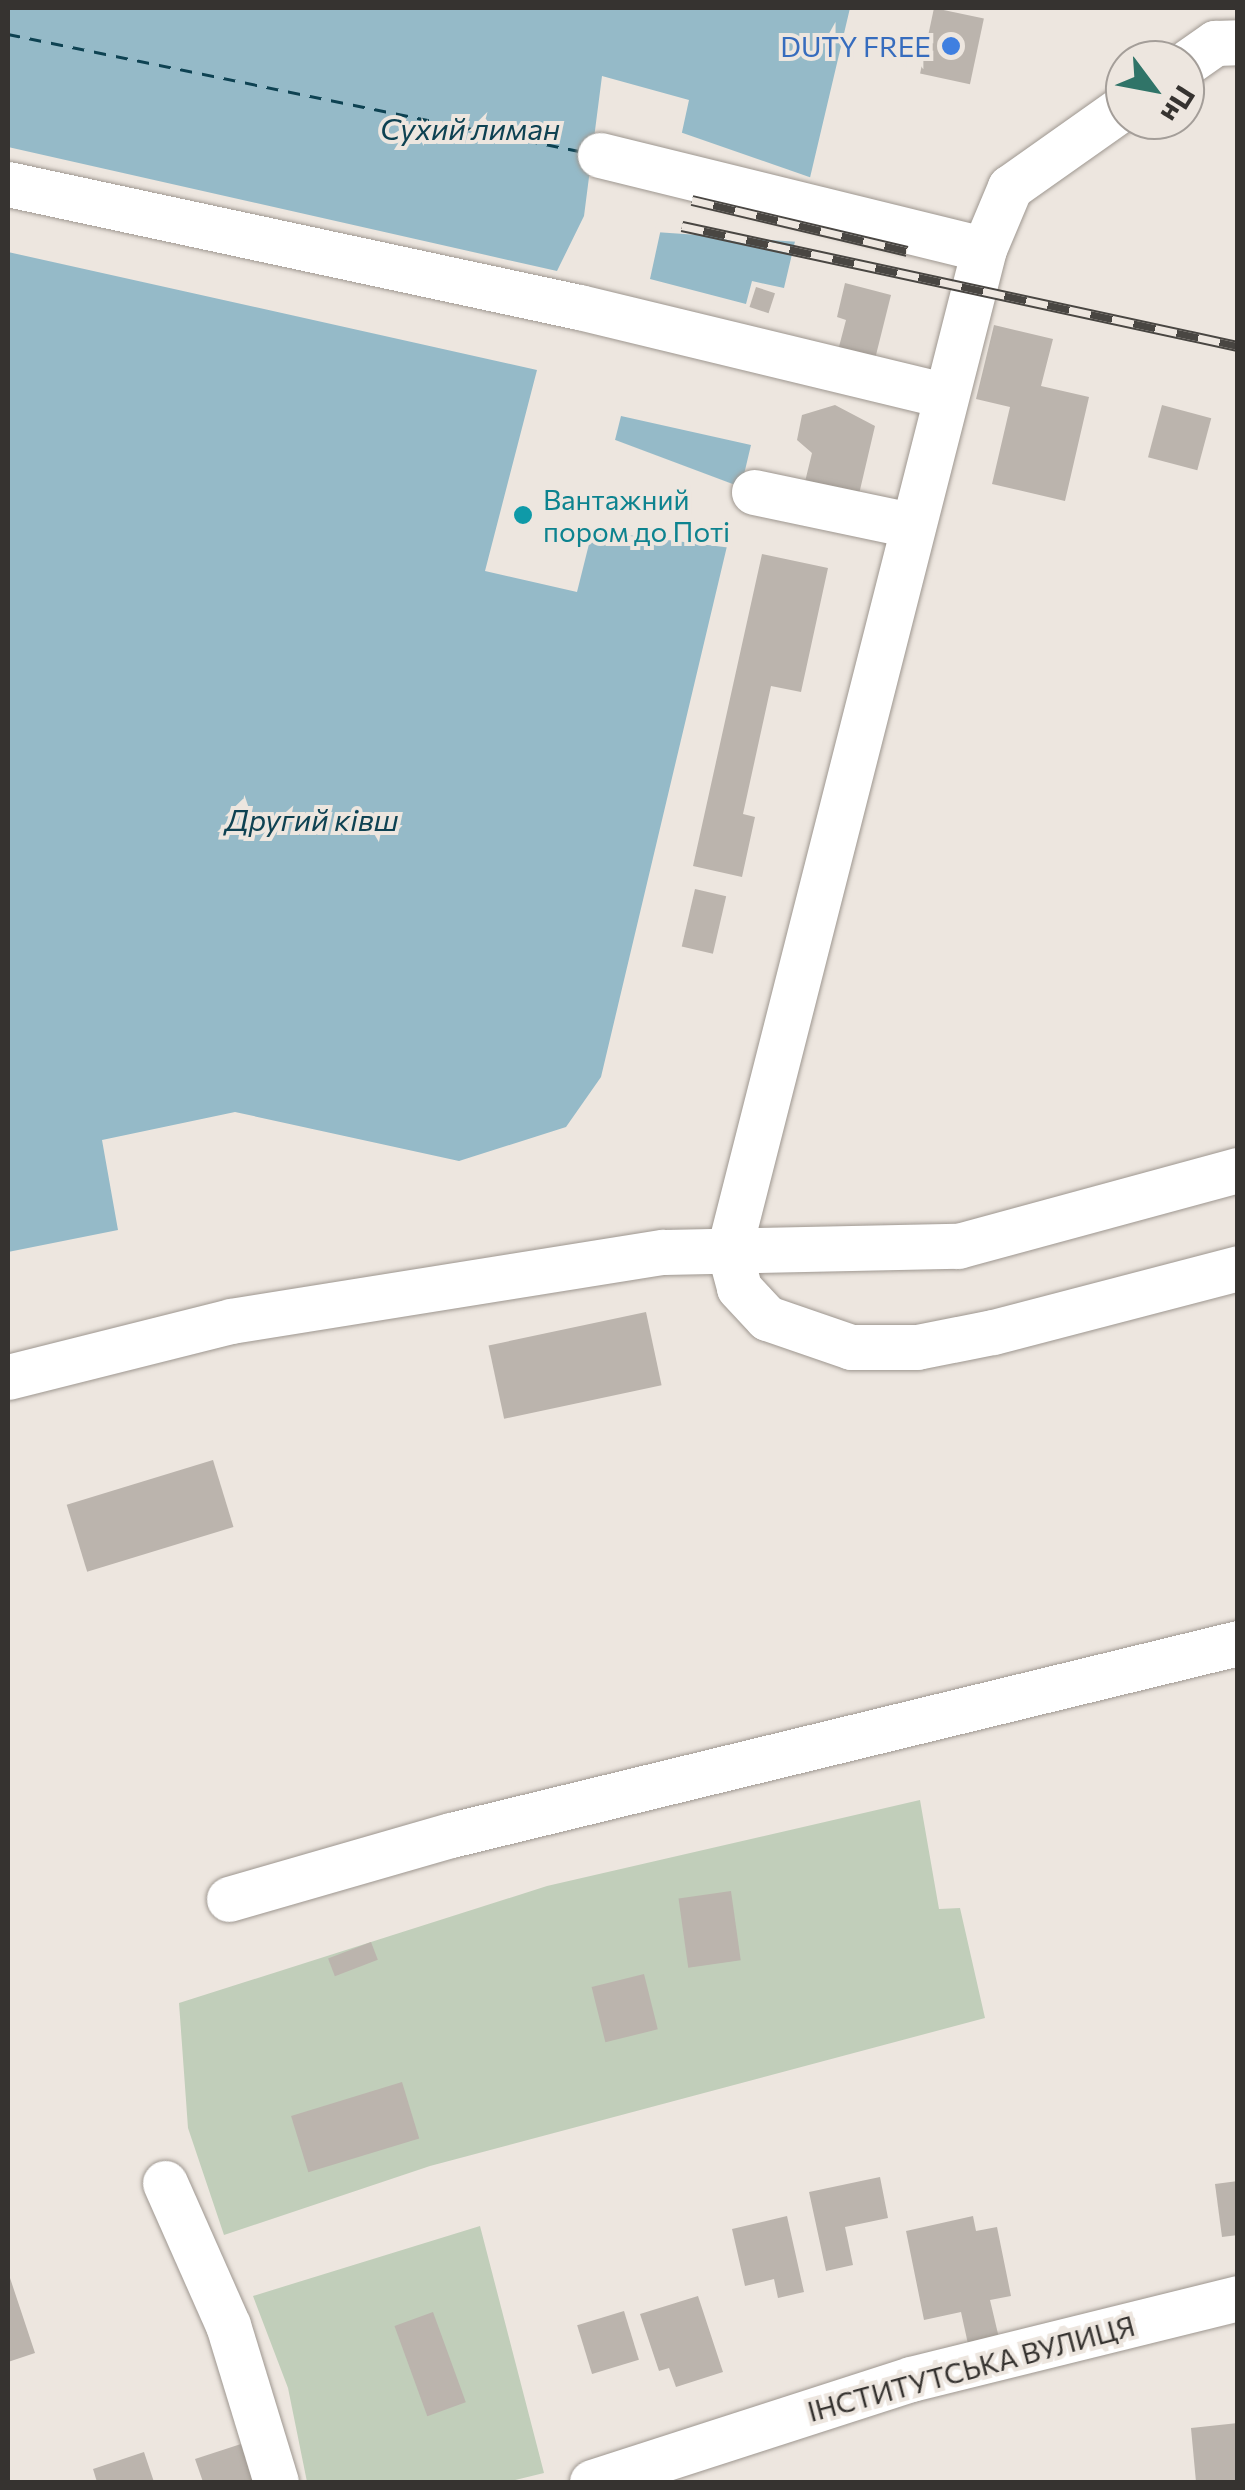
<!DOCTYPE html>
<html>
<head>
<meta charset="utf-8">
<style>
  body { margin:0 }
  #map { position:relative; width:1245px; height:2490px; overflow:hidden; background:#ede6df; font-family:Commissioner,sans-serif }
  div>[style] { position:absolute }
  .green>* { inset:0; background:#c1ceba }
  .water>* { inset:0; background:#95bac8 }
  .pier>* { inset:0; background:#ede6df }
  .ferry>* { height:2.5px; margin-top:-1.25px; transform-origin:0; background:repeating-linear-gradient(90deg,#0e4252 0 12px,transparent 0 22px) }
  .building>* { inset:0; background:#bbb4ad; transform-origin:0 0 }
  .roads { filter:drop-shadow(0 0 2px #9e9790) drop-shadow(0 0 2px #9e9790) }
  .minor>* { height:45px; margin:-22.5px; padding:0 22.5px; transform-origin:22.5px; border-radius:22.5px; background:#fff }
  .rail>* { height:11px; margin-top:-5.5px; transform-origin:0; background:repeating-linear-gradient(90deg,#ede6df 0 22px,#494642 0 44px); box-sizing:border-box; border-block:2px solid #494642 }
  .dots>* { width:28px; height:28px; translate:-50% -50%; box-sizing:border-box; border:5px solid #ede6df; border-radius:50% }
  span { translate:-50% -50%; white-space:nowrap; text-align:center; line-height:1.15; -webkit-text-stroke:8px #ede6df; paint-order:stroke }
  .shop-label { font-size:28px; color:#366cbe }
  .right { translate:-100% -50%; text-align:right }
  .culture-label { font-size:28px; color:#0d838f }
  .left { translate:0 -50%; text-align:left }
  .street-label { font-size:28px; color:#363330 }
  .water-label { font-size:30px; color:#0e4252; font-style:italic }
  .frame { position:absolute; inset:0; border:10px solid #363330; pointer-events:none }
  .north { position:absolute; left:1105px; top:40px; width:100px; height:100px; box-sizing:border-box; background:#ede6df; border:2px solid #a49e99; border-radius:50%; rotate:122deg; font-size:28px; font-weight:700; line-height:40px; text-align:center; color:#363330 }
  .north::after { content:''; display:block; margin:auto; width:35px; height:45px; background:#307468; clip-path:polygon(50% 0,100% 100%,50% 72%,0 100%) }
</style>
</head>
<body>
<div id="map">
  <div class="green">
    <i style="clip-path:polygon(920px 1800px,939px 1909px,960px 1908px,985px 2018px,430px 2166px,224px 2235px,188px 2128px,179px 2003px,547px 1886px)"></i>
    <i style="clip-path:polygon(480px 2226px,544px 2473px,507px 2482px,307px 2482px,288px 2388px,253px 2296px)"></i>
  </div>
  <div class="water">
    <i style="clip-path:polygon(8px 8px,850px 8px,784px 288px,752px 281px,746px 304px,650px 279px,689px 100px,602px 76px,584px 216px,557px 271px,8px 147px)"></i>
    <i style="clip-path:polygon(8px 252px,537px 370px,485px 571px,577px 592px,621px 416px,751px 445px,601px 1077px,566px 1127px,459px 1161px,235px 1112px,102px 1140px,118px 1230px,8px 1252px)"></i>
  </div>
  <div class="pier">
    <i style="clip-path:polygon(677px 131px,815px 179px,800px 242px,655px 232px)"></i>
    <i style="clip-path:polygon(610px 438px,746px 489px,732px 548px,587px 530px)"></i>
  </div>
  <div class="ferry">
    <i style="left:8px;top:34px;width:583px;rotate:11.58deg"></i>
  </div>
  <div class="building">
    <i style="left:934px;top:8px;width:51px;height:67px;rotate:12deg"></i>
    <i style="clip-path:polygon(845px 283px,891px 295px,872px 371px,835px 362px,846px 320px,837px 317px)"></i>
    <i style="left:756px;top:287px;width:20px;height:21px;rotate:18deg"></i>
    <i style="clip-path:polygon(994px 325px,1053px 339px,1041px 386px,1089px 397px,1065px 501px,992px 484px,1010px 407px,976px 399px)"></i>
    <i style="clip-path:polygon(835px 405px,875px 426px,856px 507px,802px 494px,812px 453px,797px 440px,802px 415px)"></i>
    <i style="left:1162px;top:405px;width:51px;height:54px;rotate:15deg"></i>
    <i style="clip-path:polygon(762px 554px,828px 568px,801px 692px,771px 686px,743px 814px,755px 817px,742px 877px,693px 866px)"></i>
    <i style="left:695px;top:889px;width:32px;height:59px;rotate:13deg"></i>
    <i style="left:646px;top:1312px;width:75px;height:161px;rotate:78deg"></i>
    <i style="left:213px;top:1460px;width:70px;height:153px;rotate:73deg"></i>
    <i style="left:731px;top:1891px;width:70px;height:53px;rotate:82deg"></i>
    <i style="left:371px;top:1942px;width:19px;height:46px;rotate:69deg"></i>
    <i style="left:644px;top:1974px;width:57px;height:54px;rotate:76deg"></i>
    <i style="left:402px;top:2082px;width:59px;height:116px;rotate:73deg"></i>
    <i style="clip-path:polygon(880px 2177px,888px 2218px,845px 2227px,853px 2265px,826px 2271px,809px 2192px)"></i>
    <i style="clip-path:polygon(1238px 2181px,1238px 2235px,1222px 2237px,1215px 2184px)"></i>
    <i style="clip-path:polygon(787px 2216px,804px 2292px,778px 2298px,774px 2279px,745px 2286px,732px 2229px)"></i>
    <i style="clip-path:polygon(973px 2216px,976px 2231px,997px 2227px,1011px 2296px,990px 2300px,999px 2338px,968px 2344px,961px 2312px,924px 2320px,906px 2231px)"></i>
    <i style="clip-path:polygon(8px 2272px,35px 2353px,8px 2362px)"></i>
    <i style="clip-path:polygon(698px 2296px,723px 2372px,676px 2387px,669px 2368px,659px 2371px,640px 2314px)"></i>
    <i style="left:624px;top:2311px;width:51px;height:49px;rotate:73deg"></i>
    <i style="left:433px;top:2312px;width:96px;height:41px;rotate:70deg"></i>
    <i style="clip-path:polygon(1238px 2423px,1238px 2482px,1196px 2482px,1191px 2428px)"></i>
    <i style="clip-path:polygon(241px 2444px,253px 2482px,203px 2482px,195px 2459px)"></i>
    <i style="clip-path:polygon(144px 2452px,154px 2482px,97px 2482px,93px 2469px)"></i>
  </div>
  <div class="roads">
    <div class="minor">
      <i style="left:1185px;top:64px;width:37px;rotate:-35deg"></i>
      <i style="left:1215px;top:43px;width:23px;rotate:-2deg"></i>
      <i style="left:1125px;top:106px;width:141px;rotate:144.8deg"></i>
      <i style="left:1010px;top:187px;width:67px;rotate:112.8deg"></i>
      <i style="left:984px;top:249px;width:1033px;rotate:104.29deg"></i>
      <i style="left:729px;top:1250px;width:39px;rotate:75deg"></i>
      <i style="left:739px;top:1288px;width:41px;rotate:47deg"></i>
      <i style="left:767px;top:1318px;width:89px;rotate:19deg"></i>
      <i style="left:851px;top:1347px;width:66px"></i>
      <i style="left:917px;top:1347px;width:77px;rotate:-11.2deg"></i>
      <i style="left:993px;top:1332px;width:253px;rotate:-14.6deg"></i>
      <i style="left:600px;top:155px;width:395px;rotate:13.8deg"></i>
      <i style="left:8px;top:184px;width:584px;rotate:12.16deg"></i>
      <i style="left:579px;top:307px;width:374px;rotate:13.6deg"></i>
      <i style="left:754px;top:492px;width:159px;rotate:11.9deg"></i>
      <i style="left:8px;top:1377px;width:230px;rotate:-14.1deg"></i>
      <i style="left:231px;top:1321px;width:437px;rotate:-9.1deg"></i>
      <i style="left:663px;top:1252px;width:295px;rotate:-1.2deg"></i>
      <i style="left:958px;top:1246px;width:290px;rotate:-15.2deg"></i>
      <i style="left:229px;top:1899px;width:231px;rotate:-16.1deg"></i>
      <i style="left:451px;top:1835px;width:810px;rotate:-13.71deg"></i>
      <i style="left:165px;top:2183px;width:155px;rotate:66.1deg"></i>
      <i style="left:228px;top:2325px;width:164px;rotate:73deg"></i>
      <i style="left:592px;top:2482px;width:335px;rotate:-17.9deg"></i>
      <i style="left:911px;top:2379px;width:337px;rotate:-13.9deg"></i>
    </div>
  </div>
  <div class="rail">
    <i style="left:692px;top:200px;width:221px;rotate:13.3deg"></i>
    <i style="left:682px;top:226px;width:569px;rotate:12.18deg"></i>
  </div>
  <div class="dots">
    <i style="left:951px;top:46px;background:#3f7fe0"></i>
    <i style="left:523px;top:515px;background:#0f9aa8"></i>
  </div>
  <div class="shop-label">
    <span class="right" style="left:931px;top:46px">DUTY FREE</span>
  </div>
  <div class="culture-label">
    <span class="left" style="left:543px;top:515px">Вантажний<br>пором до Поті</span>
  </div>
  <div class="street-label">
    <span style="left:971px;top:2368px;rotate:-15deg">ІНСТИТУТСЬКА ВУЛИЦЯ</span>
  </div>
  <div class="water-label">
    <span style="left:470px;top:128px">Сухий лиман</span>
    <span style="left:312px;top:819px">Другий ківш</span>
  </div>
  <div class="frame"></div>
  <div class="north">Пн</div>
</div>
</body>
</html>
